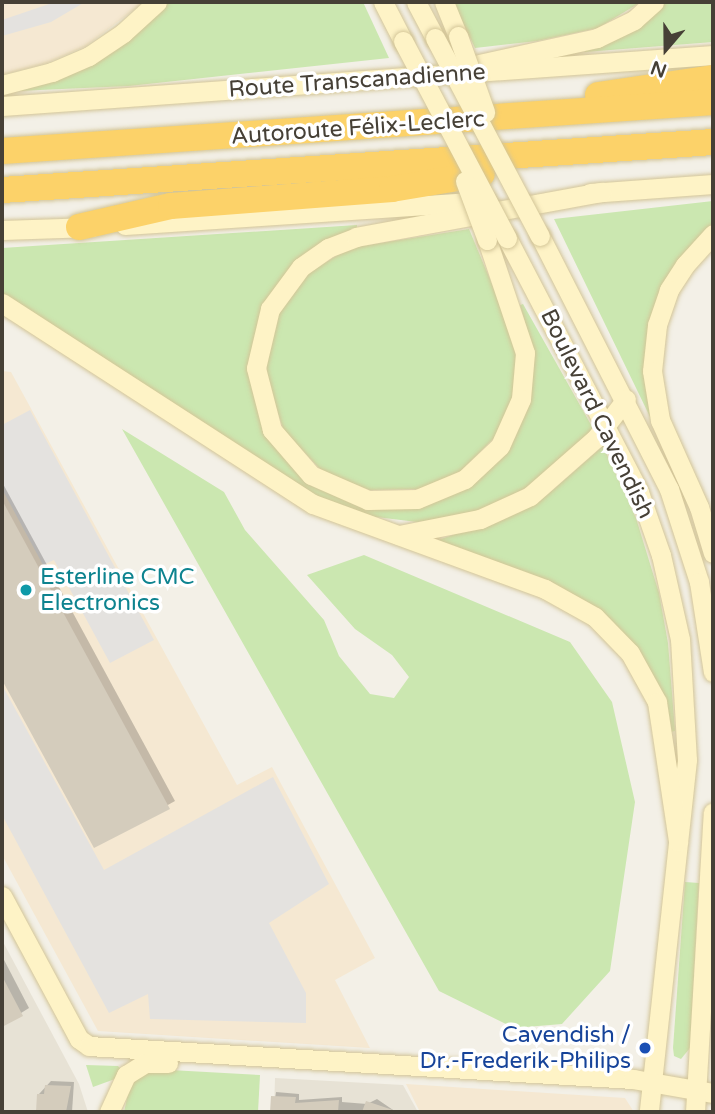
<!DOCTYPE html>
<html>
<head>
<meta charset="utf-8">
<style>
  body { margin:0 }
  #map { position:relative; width:715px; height:1114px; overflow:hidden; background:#f3f0e7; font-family:"Varela Round",sans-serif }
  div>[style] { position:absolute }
  .residential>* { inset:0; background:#e7e2d5 }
  .commercial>* { inset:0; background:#f5e8d2 }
  .green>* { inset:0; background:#cbe7b0 }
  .parking>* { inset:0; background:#e4e2df }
  .shadow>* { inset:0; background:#0003 }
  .building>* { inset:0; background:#d4ccbc }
  .roads { filter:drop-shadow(0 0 2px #d3c597) drop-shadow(0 0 2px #d3c597) }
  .secondary>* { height:19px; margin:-9.5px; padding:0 9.5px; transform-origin:9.5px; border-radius:9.5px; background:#fef3c6 }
  .highway>* { height:26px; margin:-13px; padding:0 13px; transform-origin:13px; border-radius:13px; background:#fcd269 }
  .bridges { filter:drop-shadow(0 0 2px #d3c597) drop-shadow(0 0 2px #d3c597) }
  .secondary-bridge>* { height:19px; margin:-9.5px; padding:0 9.5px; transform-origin:9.5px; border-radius:9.5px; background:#fef3c6 }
  .dots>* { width:19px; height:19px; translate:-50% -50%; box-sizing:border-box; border:4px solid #fff; border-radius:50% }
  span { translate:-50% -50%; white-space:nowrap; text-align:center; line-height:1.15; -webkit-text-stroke:7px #fff; paint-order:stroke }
  .street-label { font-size:23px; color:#464036 }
  .culture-label { font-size:23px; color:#0d838f }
  .left { translate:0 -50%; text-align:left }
  .transit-label { font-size:23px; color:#164399 }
  .right { translate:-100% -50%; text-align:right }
  .frame { position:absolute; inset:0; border:4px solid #464036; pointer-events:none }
  .north { position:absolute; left:631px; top:14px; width:70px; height:70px; -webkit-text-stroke:5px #fff; paint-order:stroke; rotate:200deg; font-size:19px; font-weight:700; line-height:28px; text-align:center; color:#464036 }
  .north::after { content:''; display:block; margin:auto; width:24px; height:32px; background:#464036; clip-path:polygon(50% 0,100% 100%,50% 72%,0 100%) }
</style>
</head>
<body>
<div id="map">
  <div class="residential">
    <i style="clip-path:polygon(2px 940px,79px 1084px,88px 1112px,2px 1112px)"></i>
    <i style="clip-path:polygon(275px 1078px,403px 1085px,418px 1112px,274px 1112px)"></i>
  </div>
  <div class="commercial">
    <i style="clip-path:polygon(2px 2px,144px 2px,86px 46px,47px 63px,2px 75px)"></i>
    <i style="clip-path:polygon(2px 371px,11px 372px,237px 785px,272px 767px,375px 958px,335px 980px,370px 1048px,98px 1031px,2px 855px)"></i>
    <i style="clip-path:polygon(406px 1084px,625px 1098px,634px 1112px,420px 1112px)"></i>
  </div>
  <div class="green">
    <i style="clip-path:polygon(166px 2px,363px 2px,389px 58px,129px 86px,17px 91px)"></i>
    <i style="clip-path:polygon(453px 2px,641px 2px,598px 28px,537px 41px,475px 48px)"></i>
    <i style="clip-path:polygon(663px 2px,713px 2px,713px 42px,585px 52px,584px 48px)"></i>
    <i style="clip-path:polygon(713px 201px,713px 226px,667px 280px,654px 425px,554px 219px)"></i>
    <i style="clip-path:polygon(357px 225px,357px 229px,313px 250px,251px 365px,304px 476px,428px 504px,450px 495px,489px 469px,532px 347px,520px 305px,523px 304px,594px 430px,542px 479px,481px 512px,417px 522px,360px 515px,331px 505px,2px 295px,2px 248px)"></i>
    <i style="clip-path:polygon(469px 229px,512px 332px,517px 362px,512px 399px,494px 438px,460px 472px,420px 489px,369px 490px,322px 471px,284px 431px,268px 384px,266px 360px,279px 311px,307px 274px,349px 248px)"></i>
    <i style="clip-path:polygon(122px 429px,224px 492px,245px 530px,324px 620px,339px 656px,370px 694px,394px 698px,409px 677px,392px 655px,355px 629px,307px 575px,364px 555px,570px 642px,612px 702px,635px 802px,610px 971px,562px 1024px,514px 1028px,439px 991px)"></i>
    <i style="clip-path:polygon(603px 446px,636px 518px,659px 593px,668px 643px,675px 731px,671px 732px,635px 648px,435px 541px,520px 512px,547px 495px)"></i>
    <i style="clip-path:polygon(685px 882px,699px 883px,690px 1048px,681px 1059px,674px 1056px,673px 1048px)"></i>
    <i style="clip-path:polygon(86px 1065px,118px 1066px,122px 1070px,115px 1079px,93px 1087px)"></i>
    <i style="clip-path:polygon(152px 1069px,260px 1075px,258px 1112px,124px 1112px,131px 1080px)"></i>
  </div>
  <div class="parking">
    <i style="clip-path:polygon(55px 2px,85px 2px,51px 22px,2px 36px,2px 20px)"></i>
    <i style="clip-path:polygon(30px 410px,154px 640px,110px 663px,54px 560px,43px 565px,2px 489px,2px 425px)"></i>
    <i style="clip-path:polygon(2px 685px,104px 870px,273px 777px,329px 884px,269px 923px,306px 993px,306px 1023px,150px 1019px,148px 994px,109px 1013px,2px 815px)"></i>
  </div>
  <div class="shadow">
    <i style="clip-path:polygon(2px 482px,175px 801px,94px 846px,2px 677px)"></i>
    <i style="clip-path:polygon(2px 956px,29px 1008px,2px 1025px)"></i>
    <i style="clip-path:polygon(51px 1081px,74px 1082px,72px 1112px,45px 1112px,39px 1094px)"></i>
    <i style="clip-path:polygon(276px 1092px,299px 1094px,299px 1100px,342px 1097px,342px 1102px,367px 1104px,377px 1099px,396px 1112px,273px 1112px)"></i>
  </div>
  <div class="building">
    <i style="clip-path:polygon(2px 500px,170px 809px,94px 848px,2px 680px)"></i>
    <i style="clip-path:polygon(2px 976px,23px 1016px,2px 1027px)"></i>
    <i style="clip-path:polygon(45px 1085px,71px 1086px,66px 1112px,36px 1112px,37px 1094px,44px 1094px)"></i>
    <i style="clip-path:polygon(271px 1096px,296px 1097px,295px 1103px,339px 1100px,338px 1112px,270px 1112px)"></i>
    <i style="clip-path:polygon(366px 1101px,393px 1110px,393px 1112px,362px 1112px)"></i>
  </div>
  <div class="roads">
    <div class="secondary">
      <i style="left:383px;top:2px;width:44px;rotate:62.9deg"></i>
      <i style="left:416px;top:2px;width:41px;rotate:62.2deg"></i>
      <i style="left:444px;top:2px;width:37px;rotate:68deg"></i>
      <i style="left:479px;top:64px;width:121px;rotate:-12.4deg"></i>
      <i style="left:597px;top:38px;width:41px;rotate:-25.9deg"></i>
      <i style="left:634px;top:20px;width:27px;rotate:-42deg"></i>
      <i style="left:2px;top:85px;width:52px;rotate:-14.6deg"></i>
      <i style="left:52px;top:72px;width:40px;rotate:-23.4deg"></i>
      <i style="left:89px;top:56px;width:41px;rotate:-34.1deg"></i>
      <i style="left:123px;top:33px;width:46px;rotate:-42.4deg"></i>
      <i style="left:2px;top:106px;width:713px;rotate:-4.1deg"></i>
      <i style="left:590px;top:193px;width:123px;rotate:-4.2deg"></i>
      <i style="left:125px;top:225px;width:362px;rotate:-3.8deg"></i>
      <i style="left:2px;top:230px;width:90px;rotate:-1.9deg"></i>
      <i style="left:713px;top:234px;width:42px;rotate:132.1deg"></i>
      <i style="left:685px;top:265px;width:30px;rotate:123deg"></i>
      <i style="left:669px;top:290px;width:37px;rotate:109deg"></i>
      <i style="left:657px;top:325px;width:46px;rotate:96.2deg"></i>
      <i style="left:652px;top:371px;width:50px;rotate:80.7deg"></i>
      <i style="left:660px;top:420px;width:95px;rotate:65.9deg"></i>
      <i style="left:699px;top:507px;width:48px;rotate:73.1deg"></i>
      <i style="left:540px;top:236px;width:284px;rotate:63deg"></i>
      <i style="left:669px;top:489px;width:98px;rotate:72.1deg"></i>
      <i style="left:699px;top:582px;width:91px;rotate:81.2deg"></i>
      <i style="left:507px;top:238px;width:286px;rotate:62.5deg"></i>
      <i style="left:639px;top:492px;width:67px;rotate:70.8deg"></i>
      <i style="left:661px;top:555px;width:86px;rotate:77.3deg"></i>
      <i style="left:680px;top:639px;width:121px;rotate:86.7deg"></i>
      <i style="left:687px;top:760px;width:354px;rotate:96.2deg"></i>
      <i style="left:487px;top:240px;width:119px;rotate:71.4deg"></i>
      <i style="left:525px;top:353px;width:46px;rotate:95deg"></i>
      <i style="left:521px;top:399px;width:51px;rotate:114.1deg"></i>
      <i style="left:500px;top:446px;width:48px;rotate:136.7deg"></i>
      <i style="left:465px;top:479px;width:52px;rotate:157.4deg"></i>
      <i style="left:417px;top:499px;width:49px;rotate:178.8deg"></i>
      <i style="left:368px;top:500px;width:62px;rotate:-156.3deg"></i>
      <i style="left:311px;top:475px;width:60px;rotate:-130.9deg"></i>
      <i style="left:272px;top:430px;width:64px;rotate:-104.5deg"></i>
      <i style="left:256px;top:368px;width:61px;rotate:-76.7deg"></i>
      <i style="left:270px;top:309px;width:52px;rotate:-53.6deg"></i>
      <i style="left:301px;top:267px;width:33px;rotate:-35deg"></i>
      <i style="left:328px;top:248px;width:30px;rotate:-21deg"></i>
      <i style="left:356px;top:237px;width:250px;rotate:-10.4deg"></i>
      <i style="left:2px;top:303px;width:370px;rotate:32.9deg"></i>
      <i style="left:313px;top:504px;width:247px;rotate:20.1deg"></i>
      <i style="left:545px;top:589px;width:57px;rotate:29.2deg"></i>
      <i style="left:595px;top:617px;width:50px;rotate:45.8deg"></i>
      <i style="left:630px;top:653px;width:56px;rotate:61.1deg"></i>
      <i style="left:657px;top:702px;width:141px;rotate:81.4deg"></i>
      <i style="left:399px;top:535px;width:83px;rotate:-11.2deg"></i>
      <i style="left:480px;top:519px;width:55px;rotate:-24.7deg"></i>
      <i style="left:530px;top:496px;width:88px;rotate:-41.3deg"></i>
      <i style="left:596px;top:438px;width:49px;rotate:-52.4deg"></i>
      <i style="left:2px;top:896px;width:162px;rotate:61.7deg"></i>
      <i style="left:79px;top:1039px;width:12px;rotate:35deg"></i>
      <i style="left:89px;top:1046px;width:545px;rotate:3.47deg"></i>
      <i style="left:633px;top:1079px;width:81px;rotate:9.9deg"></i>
      <i style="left:109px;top:1112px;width:41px;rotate:-65.3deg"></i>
      <i style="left:126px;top:1075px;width:22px;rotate:-32deg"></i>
      <i style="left:145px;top:1063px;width:23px"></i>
      <i style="left:695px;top:1112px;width:300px;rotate:-86.6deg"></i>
    </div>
    <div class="highway">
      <i style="left:598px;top:95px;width:116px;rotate:-8.4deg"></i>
      <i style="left:2px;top:151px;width:713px;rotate:-3.94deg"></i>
      <i style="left:2px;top:190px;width:713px;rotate:-3.86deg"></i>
      <i style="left:79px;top:227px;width:94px;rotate:-12.9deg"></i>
      <i style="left:171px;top:206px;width:222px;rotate:-4.4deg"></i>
      <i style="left:392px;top:189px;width:91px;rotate:-9.5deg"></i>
    </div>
  </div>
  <div class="bridges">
    <div class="secondary-bridge">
      <i style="left:458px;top:36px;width:81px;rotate:70.4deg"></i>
      <i style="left:435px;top:38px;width:224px;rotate:62.1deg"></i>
      <i style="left:403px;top:41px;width:223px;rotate:62.2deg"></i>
      <i style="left:465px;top:181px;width:63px;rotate:69.6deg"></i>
    </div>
  </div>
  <div class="dots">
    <i style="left:26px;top:590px;background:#0f9aa8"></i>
    <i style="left:645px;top:1048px;background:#1a4fb4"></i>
  </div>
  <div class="street-label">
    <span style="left:357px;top:81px;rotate:-4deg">Route Transcanadienne</span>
    <span style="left:358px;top:128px;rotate:-4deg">Autoroute Félix-Leclerc</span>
    <span style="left:597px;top:414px;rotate:64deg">Boulevard Cavendish</span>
  </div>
  <div class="culture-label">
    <span class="left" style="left:40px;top:590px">Esterline CMC<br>Electronics</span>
  </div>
  <div class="transit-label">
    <span class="right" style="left:631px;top:1048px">Cavendish /<br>Dr.-Frederik-Philips</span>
  </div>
  <div class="frame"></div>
  <div class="north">N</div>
</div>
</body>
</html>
